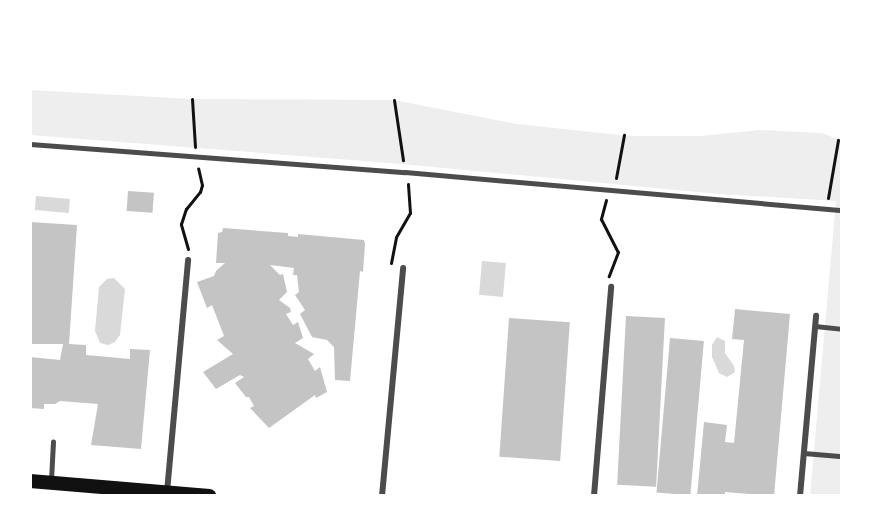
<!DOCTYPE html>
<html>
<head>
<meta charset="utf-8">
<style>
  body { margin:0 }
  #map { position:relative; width:872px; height:526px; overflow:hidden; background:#fff; font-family:Arial,sans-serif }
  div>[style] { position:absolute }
  .green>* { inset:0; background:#eee }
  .water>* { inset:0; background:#d9d9d9; transform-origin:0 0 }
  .building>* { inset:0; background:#c4c4c4; transform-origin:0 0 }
  .path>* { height:3px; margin:-1.5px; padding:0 1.5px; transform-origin:1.5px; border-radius:1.5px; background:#111 }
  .service>* { height:4.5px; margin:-2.25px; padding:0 2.25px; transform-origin:2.25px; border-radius:2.25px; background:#4c4c4c }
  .pedestrian>* { height:5px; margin:-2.5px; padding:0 2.5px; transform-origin:2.5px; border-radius:2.5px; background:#4c4c4c }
  .minor>* { height:6px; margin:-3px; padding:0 3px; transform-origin:3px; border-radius:3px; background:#4c4c4c }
  .primary>* { height:14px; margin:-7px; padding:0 7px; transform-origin:7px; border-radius:7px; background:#111 }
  span { translate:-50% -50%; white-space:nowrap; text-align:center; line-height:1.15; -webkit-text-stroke:5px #fff; paint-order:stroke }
  .frame { position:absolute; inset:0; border:32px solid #fff; pointer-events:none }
</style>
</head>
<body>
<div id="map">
  <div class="green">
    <i style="clip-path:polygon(30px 90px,192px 99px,394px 100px,517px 124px,629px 136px,700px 136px,760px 130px,822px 133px,842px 141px,842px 496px,810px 496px,836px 201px,718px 194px,402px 164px,30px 135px)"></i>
  </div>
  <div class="water">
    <i style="left:36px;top:196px;width:34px;height:14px;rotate:5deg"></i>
    <i style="left:482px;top:261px;width:24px;height:34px;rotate:5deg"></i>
    <i style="clip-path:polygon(114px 278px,125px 289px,120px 335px,115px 342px,108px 345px,100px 343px,95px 331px,99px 287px,107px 279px)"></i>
    <i style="clip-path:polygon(717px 337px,725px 341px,725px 353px,734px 366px,735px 372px,727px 377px,719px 373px,712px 357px,712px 345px)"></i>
  </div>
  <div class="building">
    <i style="left:128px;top:191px;width:26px;height:20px;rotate:4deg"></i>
    <i style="clip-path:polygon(30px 222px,77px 225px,69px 344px,86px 345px,86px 355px,130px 359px,130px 349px,150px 350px,141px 449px,91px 445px,98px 404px,60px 401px,55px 404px,44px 404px,44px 409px,30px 408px,30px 357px,60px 360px,63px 344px,30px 344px)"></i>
    <i style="clip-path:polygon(223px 228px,288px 233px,288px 236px,298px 237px,298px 234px,364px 240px,365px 244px,363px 272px,360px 271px,350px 381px,335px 380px,334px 347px,327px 340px,312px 337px,300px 314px,305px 310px,295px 295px,299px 292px,297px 275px,293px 275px,294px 268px,270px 265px,280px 275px,283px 274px,287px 292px,279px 300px,290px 308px,291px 312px,286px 314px,293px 325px,298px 322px,303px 338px,295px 343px,314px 354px,308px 359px,315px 371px,320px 367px,327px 392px,316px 398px,315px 395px,269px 428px,250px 408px,254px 406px,249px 397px,246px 397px,235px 383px,244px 377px,240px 375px,216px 389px,203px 372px,233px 354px,217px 340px,224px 336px,212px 305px,207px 308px,197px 282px,214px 276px,216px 271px,225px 263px,216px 263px,218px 233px,222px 232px)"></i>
    <i style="clip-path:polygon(735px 309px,790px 314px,774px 496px,725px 492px,725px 496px,697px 496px,704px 422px,727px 425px,725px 442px,734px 443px,744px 340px,732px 339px)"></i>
    <i style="left:626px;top:316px;width:39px;height:169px;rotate:3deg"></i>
    <i style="left:509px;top:318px;width:61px;height:139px;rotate:4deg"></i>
    <i style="left:670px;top:338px;width:34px;height:155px;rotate:5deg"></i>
  </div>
  <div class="path">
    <i style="left:192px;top:99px;width:48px;rotate:86.4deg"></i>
    <i style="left:394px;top:100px;width:61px;rotate:81.5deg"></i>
    <i style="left:616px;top:178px;width:44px;rotate:-79.5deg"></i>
    <i style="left:828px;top:198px;width:59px;rotate:-80.2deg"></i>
    <i style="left:606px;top:200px;width:20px;rotate:105deg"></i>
    <i style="left:601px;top:219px;width:37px;rotate:63deg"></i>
    <i style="left:618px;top:252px;width:26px;rotate:111deg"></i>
    <i style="left:188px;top:249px;width:26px;rotate:-106deg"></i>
    <i style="left:181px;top:224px;width:16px;rotate:-72deg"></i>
    <i style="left:186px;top:209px;width:22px;rotate:-51deg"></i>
    <i style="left:200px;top:192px;width:7px;rotate:-74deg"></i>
    <i style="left:202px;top:185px;width:17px;rotate:-103deg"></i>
    <i style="left:391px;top:263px;width:26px;rotate:-79deg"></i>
    <i style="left:396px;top:237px;width:28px;rotate:-60deg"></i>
    <i style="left:410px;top:213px;width:29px;rotate:-94deg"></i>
  </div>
  <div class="service">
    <i style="left:815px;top:326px;width:27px;rotate:6deg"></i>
    <i style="left:804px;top:453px;width:38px;rotate:5deg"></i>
    <i style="left:51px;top:480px;width:38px;rotate:-87deg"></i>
  </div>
  <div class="pedestrian">
    <i style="left:30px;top:144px;width:376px;rotate:4.3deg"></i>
    <i style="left:405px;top:172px;width:439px;rotate:5deg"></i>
  </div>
  <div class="minor">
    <i style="left:167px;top:492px;width:233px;rotate:-84.8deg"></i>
    <i style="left:382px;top:496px;width:229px;rotate:-84.7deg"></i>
    <i style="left:594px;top:496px;width:210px;rotate:-85.3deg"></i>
    <i style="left:800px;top:496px;width:181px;rotate:-84.9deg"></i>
  </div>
  <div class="primary">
    <i style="left:30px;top:481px;width:180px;rotate:4.8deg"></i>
  </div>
  <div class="frame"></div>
</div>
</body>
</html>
